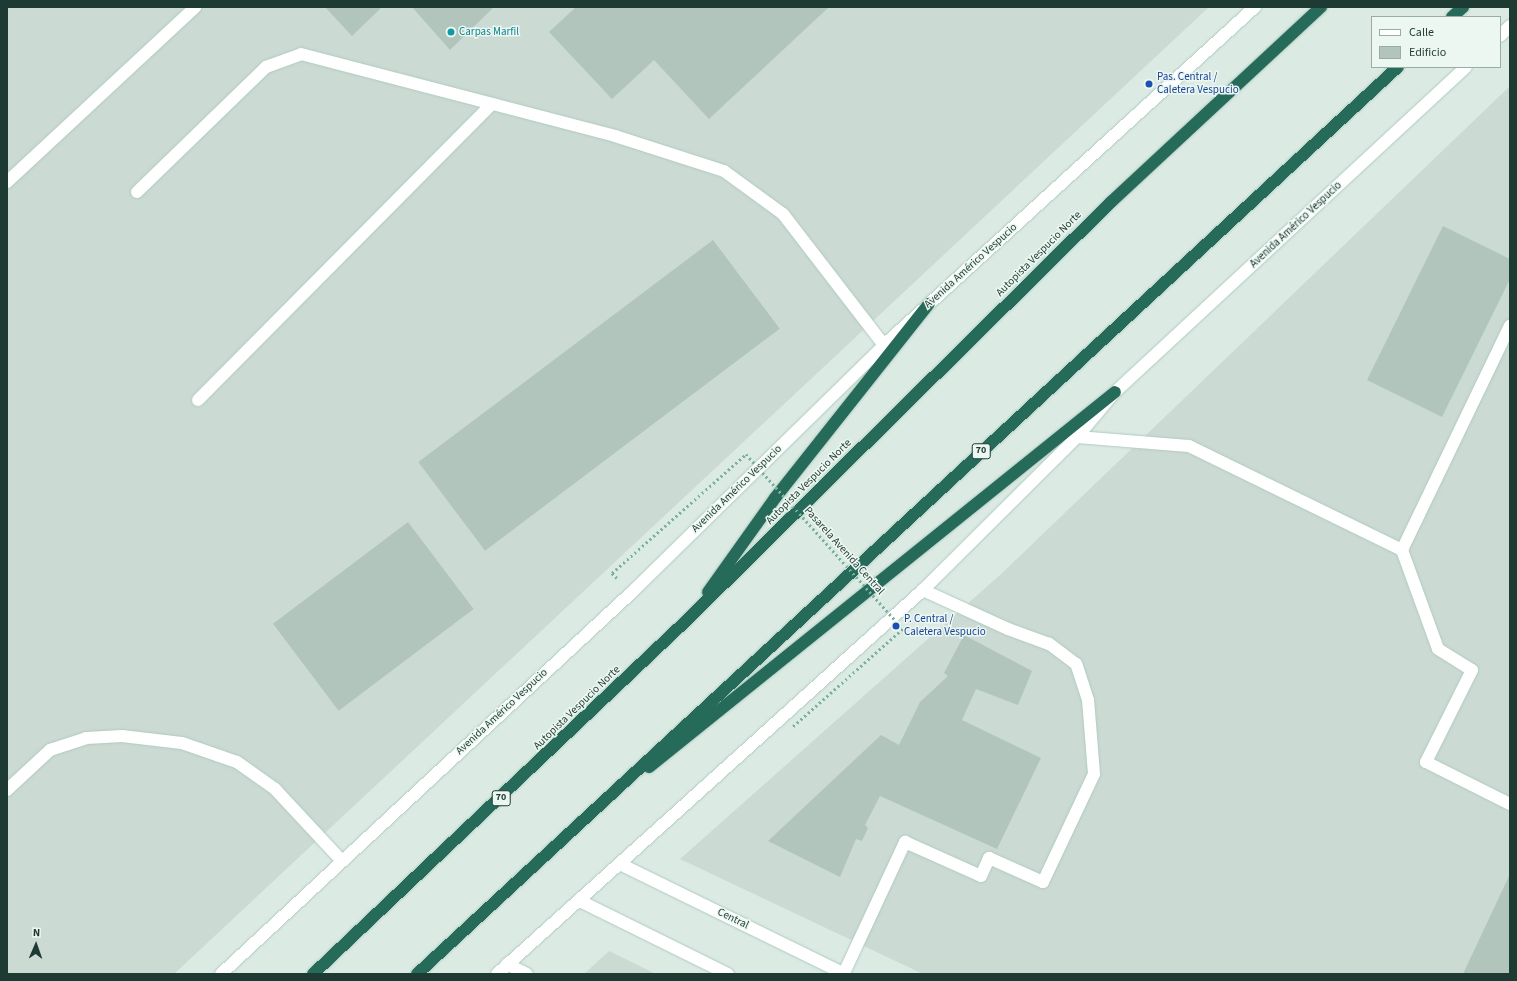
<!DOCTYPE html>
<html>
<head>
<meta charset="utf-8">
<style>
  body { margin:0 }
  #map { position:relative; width:1517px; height:981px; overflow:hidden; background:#dceae4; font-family:"Source Sans 3",sans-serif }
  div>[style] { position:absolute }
  .built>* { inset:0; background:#cbdad3 }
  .building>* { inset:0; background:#b2c5bd; transform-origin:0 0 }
  .path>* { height:2.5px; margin-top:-1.25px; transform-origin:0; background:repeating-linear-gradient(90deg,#7ab19e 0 2px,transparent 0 5px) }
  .roads { filter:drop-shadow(0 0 1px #afcbc0) drop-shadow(0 0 1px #afcbc0) }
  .service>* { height:12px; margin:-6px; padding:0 6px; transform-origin:6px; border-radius:6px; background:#fff }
  .minor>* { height:12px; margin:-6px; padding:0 6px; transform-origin:6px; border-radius:6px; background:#fff }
  .secondary>* { height:12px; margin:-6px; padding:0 6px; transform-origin:6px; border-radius:6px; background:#fff }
  .motorway>* { height:12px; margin:-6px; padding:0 6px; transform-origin:6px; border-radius:6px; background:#266a5a }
  .path-bridge>* { height:2.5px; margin-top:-1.25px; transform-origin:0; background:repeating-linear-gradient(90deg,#7ab19e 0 2px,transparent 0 5px) }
  .dots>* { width:11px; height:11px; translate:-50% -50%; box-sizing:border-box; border:2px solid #edf7f2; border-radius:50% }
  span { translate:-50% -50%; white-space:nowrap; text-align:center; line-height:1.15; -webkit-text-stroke:3px #edf7f2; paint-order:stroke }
  .shield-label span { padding:1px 3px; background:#edf7f2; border:1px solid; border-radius:3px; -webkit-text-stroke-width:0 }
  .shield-label { font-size:10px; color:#1d3b32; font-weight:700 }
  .culture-label { font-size:11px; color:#0d838f }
  .left { translate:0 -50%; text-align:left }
  .transit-label { font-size:11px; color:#164399 }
  .street-label { font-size:11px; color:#1d3b32 }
  .frame { position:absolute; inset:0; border:8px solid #1d3b32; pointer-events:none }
  .legend { position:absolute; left:1371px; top:16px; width:130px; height:52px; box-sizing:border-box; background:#edf7f2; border:1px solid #9aaca5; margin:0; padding:5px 7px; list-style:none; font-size:12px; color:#1d3b32 }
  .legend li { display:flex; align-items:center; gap:8px; height:20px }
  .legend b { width:20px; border:1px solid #9aaca5 }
  .north { position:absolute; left:16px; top:925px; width:40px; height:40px; -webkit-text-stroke:3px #edf7f2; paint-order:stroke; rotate:2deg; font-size:11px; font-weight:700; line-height:16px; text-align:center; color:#1d3b32 }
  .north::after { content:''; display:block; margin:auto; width:14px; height:18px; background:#1d3b32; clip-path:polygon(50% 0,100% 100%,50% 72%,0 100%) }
</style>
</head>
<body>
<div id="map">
  <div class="built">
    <i style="clip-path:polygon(7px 7px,1209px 7px,174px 974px,7px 974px)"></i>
    <i style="clip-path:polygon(1510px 86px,1510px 974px,923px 974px,680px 859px,1000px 575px)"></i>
    <i style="clip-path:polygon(609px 951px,656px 974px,584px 974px)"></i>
  </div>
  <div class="building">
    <i style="clip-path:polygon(325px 7px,382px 7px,352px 36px)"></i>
    <i style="clip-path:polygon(412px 7px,494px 7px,450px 50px)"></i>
    <i style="clip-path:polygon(576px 7px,829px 7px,709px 119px,654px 60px,612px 99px,549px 32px)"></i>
    <i style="clip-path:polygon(1443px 226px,1510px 259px,1510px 279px,1442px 417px,1367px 380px)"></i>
    <i style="left:713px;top:240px;width:111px;height:369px;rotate:53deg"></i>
    <i style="left:408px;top:522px;width:109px;height:169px;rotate:53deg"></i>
    <i style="clip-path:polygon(964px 635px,1032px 671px,1018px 705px,976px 689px,962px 720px,1041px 758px,997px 849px,880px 796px,865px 825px,868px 828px,862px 841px,856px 839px,840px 877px,768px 841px,881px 735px,899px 745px,920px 702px,948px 676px,944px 673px)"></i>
    <i style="clip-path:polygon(1510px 874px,1510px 974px,1463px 974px)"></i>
  </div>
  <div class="path">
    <i style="left:612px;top:573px;width:7px;rotate:45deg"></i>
  </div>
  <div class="roads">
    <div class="service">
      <i style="left:7px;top:182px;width:257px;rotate:-42.9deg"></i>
      <i style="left:137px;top:192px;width:180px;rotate:-44.1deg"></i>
      <i style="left:266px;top:67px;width:37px;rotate:-20deg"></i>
      <i style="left:301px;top:54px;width:325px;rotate:14.6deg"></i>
      <i style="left:615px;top:136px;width:114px;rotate:17.8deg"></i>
      <i style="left:724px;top:171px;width:73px;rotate:36.1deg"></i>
      <i style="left:783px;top:214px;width:165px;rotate:52.4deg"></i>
      <i style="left:198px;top:400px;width:417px;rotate:-45.2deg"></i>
      <i style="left:1077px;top:437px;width:112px;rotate:4.6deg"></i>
      <i style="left:1189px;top:446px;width:237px;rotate:26deg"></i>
      <i style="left:1402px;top:550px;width:105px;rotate:70deg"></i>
      <i style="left:1438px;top:649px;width:40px;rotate:32deg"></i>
      <i style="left:1472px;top:670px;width:103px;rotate:116.6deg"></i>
      <i style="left:1426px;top:762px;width:94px;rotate:26.6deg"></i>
      <i style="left:1402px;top:550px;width:249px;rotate:-64.3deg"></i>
      <i style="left:7px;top:790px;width:59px;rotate:-42.9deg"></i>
      <i style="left:50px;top:750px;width:38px;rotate:-18deg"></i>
      <i style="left:86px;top:738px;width:36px;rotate:-3deg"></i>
      <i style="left:122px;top:736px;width:60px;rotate:6.7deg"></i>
      <i style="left:182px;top:743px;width:58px;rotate:19.1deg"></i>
      <i style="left:237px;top:762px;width:47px;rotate:35.4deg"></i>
      <i style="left:275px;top:789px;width:98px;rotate:47.1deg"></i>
      <i style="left:507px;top:964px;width:22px;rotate:27deg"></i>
      <i style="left:844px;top:973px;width:145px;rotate:-65deg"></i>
      <i style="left:905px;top:842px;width:83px;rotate:24.1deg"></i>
      <i style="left:981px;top:876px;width:20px;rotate:-66deg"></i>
      <i style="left:989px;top:858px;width:59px;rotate:24deg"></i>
      <i style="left:1043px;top:882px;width:119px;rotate:-64.7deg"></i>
      <i style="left:1094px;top:774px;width:74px;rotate:-94.6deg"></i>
      <i style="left:1088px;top:700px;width:38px;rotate:-108deg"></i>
      <i style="left:1076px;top:664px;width:34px;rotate:-143deg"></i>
      <i style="left:1049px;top:644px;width:44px;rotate:-159.9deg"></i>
      <i style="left:1008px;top:629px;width:94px;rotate:-155.4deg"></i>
    </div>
    <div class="minor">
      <i style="left:620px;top:864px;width:250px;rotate:26.1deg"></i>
      <i style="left:580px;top:901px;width:165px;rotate:26.3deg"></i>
    </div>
    <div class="secondary">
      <i style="left:1500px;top:36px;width:14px;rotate:-45deg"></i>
      <i style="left:221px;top:974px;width:558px;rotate:-42.9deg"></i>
      <i style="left:630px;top:594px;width:356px;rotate:-44.4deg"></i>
      <i style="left:884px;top:345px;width:502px;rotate:-42.34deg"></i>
      <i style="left:497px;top:974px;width:574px;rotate:-42.03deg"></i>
      <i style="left:923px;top:590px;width:217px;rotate:-44.8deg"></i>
      <i style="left:1077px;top:437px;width:59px;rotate:-49.8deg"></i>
      <i style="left:1115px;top:392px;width:478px;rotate:-42.8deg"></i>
    </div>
    <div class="motorway">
      <i style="left:1452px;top:17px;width:15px;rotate:-42deg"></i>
      <i style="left:708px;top:592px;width:115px;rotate:-54.5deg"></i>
      <i style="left:775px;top:498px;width:248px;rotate:-51.6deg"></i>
      <i style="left:649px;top:767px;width:598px;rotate:-38.82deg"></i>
      <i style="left:313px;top:974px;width:515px;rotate:-43.43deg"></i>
      <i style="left:687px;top:620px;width:595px;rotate:-44.59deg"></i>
      <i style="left:1111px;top:202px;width:287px;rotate:-42.9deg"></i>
      <i style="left:417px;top:974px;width:1336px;rotate:-42.76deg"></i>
    </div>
  </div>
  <div class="path-bridge">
    <i style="left:612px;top:573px;width:179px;rotate:-41.6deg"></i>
    <i style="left:746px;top:454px;width:235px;rotate:48.1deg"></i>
    <i style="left:903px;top:629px;width:147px;rotate:138.3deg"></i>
  </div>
  <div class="dots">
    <i style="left:451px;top:32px;background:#0f9aa8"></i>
    <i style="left:1149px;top:84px;background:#1a4fb4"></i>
    <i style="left:896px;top:626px;background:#1a4fb4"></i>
  </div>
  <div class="shield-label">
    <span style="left:981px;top:451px">70</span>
    <span style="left:501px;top:798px">70</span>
  </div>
  <div class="culture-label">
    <span class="left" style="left:459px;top:32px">Carpas Marfil</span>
  </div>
  <div class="transit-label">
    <span class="left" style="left:1157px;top:84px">Pas. Central /<br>Caletera Vespucio</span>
    <span class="left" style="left:904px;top:626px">P. Central /<br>Caletera Vespucio</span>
  </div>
  <div class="street-label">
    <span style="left:1296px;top:225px;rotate:-43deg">Avenida Américo Vespucio</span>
    <span style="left:1039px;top:254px;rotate:-45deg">Autopista Vespucio Norte</span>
    <span style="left:971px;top:266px;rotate:-42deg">Avenida Américo Vespucio</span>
    <span style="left:809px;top:482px;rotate:-45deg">Autopista Vespucio Norte</span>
    <span style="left:737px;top:489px;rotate:-44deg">Avenida Américo Vespucio</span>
    <span style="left:844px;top:551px;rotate:48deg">Pasarela Avenida Central</span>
    <span style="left:577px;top:708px;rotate:-44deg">Autopista Vespucio Norte</span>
    <span style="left:502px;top:712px;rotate:-43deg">Avenida Américo Vespucio</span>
    <span style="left:733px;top:919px;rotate:26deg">Central</span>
  </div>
  <div class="frame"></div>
  <ul class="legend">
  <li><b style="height:5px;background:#fff"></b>Calle</li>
  <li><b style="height:11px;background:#b2c5bd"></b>Edificio</li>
  </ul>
  <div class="north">N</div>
</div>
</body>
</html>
